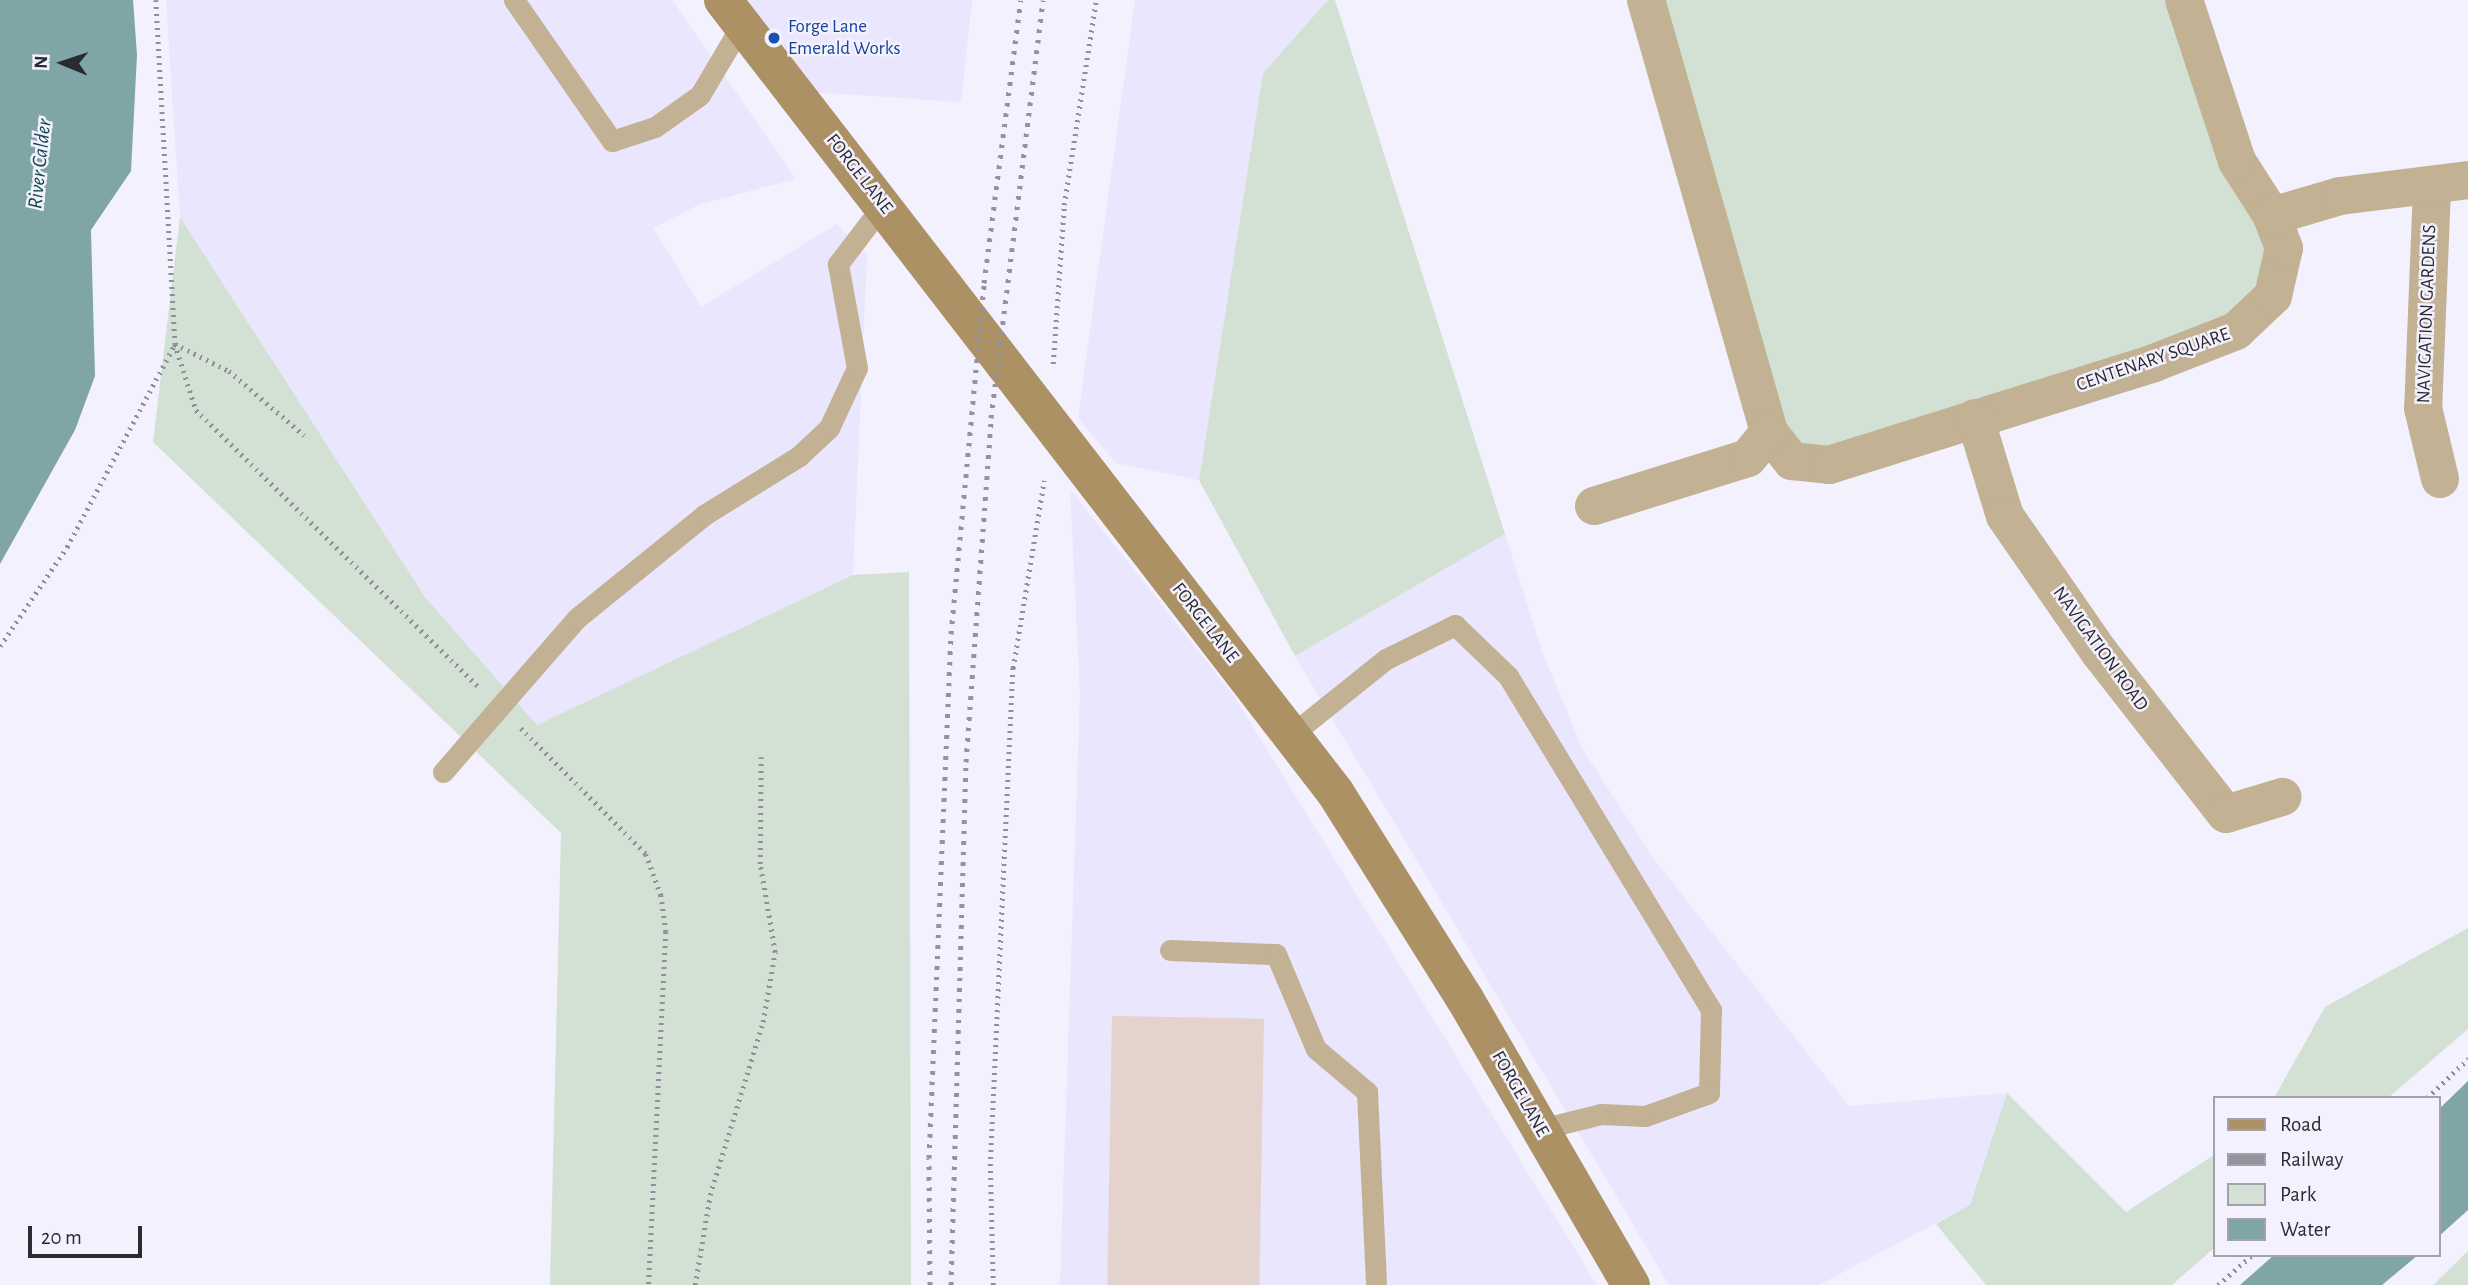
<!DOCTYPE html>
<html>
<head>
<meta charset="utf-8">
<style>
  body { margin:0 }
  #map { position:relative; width:2468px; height:1285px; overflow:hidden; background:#f3f1fe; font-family:"Alegreya Sans",sans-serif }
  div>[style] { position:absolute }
  .built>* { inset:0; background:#e9e6fe }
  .green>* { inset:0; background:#d2e1d4 }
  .water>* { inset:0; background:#80a5a7 }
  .building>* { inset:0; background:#e4d2cd; transform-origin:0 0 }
  .path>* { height:4.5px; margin-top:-2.25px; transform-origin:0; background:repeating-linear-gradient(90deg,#908e98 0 2px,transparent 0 7px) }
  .lane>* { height:21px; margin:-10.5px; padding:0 10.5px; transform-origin:10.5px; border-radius:10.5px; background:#c3b194 }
  .street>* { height:38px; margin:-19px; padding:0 19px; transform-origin:19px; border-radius:19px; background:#c3b194 }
  .secondary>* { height:38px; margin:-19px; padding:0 19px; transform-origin:19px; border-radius:19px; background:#ab9164 }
  .rail>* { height:5px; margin-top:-2.5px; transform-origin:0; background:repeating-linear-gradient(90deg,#94929c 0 3.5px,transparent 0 10.5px) }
  .dots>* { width:19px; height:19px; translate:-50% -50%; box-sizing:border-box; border:4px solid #f3f1fe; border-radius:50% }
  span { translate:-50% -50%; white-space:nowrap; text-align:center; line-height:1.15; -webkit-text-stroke:5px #f3f1fe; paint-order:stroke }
  .transit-label { font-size:19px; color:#164399 }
  .left { translate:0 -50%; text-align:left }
  .street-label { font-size:19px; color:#2b2a30 }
  .water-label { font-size:21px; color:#0d474a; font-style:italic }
  .legend { position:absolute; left:2213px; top:1096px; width:228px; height:161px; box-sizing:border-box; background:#f3f1fe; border:2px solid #a3a1ac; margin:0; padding:9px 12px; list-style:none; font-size:21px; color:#2b2a30 }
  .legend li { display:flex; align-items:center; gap:14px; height:35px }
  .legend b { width:35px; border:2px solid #a3a1ac }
  .north { position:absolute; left:28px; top:28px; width:70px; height:70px; -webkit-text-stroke:5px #f3f1fe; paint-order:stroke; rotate:272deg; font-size:19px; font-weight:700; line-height:28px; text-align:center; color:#2b2a30 }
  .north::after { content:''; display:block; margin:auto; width:24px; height:32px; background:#2b2a30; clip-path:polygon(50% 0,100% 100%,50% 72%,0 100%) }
  .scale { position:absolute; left:28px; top:1226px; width:114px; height:32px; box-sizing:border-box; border:4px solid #2b2a30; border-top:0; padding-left:9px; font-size:21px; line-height:24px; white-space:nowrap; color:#2b2a30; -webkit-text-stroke:5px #f3f1fe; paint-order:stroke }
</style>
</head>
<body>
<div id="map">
  <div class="built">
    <i style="clip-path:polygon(166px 0,672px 0,796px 179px,700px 204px,653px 228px,701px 307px,837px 224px,867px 256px,853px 575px,537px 725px,425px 597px,180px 217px)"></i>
    <i style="clip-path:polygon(743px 0,972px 0,961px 102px,810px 92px)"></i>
    <i style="clip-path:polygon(1135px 0,1328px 0,1263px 73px,1199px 480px,1116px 463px,1078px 418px)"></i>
    <i style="clip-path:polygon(1070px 489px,1234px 696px,1597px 1285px,1060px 1285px,1080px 693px)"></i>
    <i style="clip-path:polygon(1505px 534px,1543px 654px,1583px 750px,1654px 859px,1849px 1106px,2007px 1093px,1970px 1205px,1819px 1285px,1669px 1285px,1295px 656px)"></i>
  </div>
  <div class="green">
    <i style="clip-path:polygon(1328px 0,1335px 0,1505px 534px,1295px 656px,1199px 480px,1263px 73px)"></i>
    <i style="clip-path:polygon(1646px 0,2184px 0,2284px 248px,2236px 331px,1792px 461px)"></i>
    <i style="clip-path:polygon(180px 217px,425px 597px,537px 725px,853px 575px,909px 572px,911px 1285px,550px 1285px,561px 833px,153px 442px)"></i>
    <i style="clip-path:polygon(2468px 928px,2468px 1029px,2388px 1098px,2274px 1098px,2325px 1007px)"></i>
    <i style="clip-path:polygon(2007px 1093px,2126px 1212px,2214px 1155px,2214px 1248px,2172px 1285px,1986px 1285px,1936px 1224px,1970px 1205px)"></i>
    <i style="clip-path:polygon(2468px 1251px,2468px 1285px,2433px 1285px)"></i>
  </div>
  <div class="water">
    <i style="clip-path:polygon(0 0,133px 0,137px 55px,131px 171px,91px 230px,95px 376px,75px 430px,0 564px)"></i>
    <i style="clip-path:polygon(2468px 1081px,2468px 1210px,2438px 1237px,2438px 1110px)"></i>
    <i style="clip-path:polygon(2274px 1255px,2418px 1255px,2382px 1285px,2240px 1285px)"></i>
  </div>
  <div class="building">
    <i style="left:1112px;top:1016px;width:152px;height:269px;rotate:1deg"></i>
  </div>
  <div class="path">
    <i style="left:156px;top:0;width:345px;rotate:86.8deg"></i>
    <i style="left:175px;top:344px;width:69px;rotate:72.3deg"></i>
    <i style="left:196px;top:410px;width:397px;rotate:44.4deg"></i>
    <i style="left:1053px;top:364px;width:159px;rotate:-86deg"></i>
    <i style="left:1064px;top:205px;width:207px;rotate:-81.1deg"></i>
    <i style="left:0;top:646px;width:120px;rotate:-55.9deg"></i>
    <i style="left:67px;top:547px;width:230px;rotate:-62deg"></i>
    <i style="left:175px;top:344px;width:60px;rotate:26.6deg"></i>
    <i style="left:229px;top:371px;width:99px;rotate:40.5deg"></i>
    <i style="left:521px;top:728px;width:177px;rotate:45.2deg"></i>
    <i style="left:646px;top:854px;width:44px;rotate:69.9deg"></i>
    <i style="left:661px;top:895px;width:37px;rotate:82deg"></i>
    <i style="left:666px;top:932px;width:353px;rotate:92.8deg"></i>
    <i style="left:2427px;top:1098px;width:57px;rotate:-43.6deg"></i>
    <i style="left:695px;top:1285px;width:91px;rotate:-80.5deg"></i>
    <i style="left:710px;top:1195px;width:181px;rotate:-73deg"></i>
    <i style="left:763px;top:1022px;width:71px;rotate:-80.3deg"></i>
    <i style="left:775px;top:952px;width:89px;rotate:-99.7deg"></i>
    <i style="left:760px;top:864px;width:107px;rotate:-89.5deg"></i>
    <i style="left:993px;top:1285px;width:119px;rotate:-91.4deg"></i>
    <i style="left:990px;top:1166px;width:499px;rotate:-87.4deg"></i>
    <i style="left:1013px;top:668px;width:190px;rotate:-80.6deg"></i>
    <i style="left:2218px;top:1285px;width:45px;rotate:-41.4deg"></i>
  </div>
  <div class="lane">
    <i style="left:514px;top:0;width:172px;rotate:55.2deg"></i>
    <i style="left:612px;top:141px;width:45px;rotate:-18deg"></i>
    <i style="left:655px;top:127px;width:55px;rotate:-35.4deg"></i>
    <i style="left:700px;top:95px;width:82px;rotate:-59.4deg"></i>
    <i style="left:1291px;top:735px;width:122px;rotate:-38.7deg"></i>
    <i style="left:1386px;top:659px;width:77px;rotate:-26.2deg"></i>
    <i style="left:1455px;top:625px;width:74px;rotate:43.9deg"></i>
    <i style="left:1508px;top:676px;width:391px;rotate:58.7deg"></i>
    <i style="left:1711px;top:1010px;width:83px;rotate:91.4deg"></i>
    <i style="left:1709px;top:1093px;width:68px;rotate:160.2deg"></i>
    <i style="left:1645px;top:1116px;width:44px;rotate:-177.4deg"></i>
    <i style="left:1601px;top:1114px;width:62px;rotate:166deg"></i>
    <i style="left:443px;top:772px;width:204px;rotate:-49deg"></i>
    <i style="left:577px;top:618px;width:164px;rotate:-39deg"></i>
    <i style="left:704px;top:515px;width:112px;rotate:-31.8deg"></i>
    <i style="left:799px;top:456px;width:41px;rotate:-43deg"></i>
    <i style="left:829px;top:428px;width:66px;rotate:-65deg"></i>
    <i style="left:857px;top:368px;width:106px;rotate:-100.4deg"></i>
    <i style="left:838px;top:264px;width:74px;rotate:-52.7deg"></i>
    <i style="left:1170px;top:950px;width:106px;rotate:2.2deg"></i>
    <i style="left:1276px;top:954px;width:103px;rotate:67.2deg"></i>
    <i style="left:1316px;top:1049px;width:67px;rotate:40.1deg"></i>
    <i style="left:1367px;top:1092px;width:193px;rotate:87.3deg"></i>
  </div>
  <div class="street">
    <i style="left:1646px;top:0;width:449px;rotate:74.1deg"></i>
    <i style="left:1769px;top:432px;width:37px;rotate:52deg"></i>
    <i style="left:1792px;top:461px;width:37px;rotate:6deg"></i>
    <i style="left:1829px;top:465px;width:341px;rotate:-17.4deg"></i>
    <i style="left:2154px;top:363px;width:88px;rotate:-21.3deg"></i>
    <i style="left:2236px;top:331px;width:51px;rotate:-43.4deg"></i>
    <i style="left:2273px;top:296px;width:49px;rotate:-77.1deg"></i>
    <i style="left:2284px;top:248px;width:34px;rotate:-111deg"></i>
    <i style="left:2272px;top:216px;width:65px;rotate:-122.5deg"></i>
    <i style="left:2237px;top:161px;width:169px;rotate:-108.2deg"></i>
    <i style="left:2432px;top:188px;width:220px;rotate:92.3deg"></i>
    <i style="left:2423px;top:408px;width:73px;rotate:76.5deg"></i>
    <i style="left:2272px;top:216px;width:71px;rotate:-16.4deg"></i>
    <i style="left:2340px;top:196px;width:129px;rotate:-7.1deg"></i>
    <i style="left:1975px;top:418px;width:102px;rotate:73deg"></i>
    <i style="left:2005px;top:516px;width:167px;rotate:55.3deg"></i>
    <i style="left:2100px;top:653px;width:204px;rotate:52deg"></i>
    <i style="left:2226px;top:814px;width:59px;rotate:-16.9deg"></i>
    <i style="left:1594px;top:506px;width:161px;rotate:-17.3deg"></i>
    <i style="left:1748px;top:458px;width:33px;rotate:-51deg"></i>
  </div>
  <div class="secondary">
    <i style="left:723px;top:0;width:1001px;rotate:52.31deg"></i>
    <i style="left:1335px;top:792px;width:244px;rotate:57.9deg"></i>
    <i style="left:1465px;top:999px;width:331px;rotate:59.9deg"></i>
  </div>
  <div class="rail">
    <i style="left:930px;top:1285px;width:127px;rotate:-90.5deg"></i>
    <i style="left:929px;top:1158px;width:524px;rotate:-87.6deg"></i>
    <i style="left:951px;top:634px;width:353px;rotate:-84.6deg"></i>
    <i style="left:984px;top:283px;width:285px;rotate:-82.6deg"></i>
    <i style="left:951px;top:1285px;width:523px;rotate:-88.36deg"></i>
    <i style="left:966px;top:762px;width:345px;rotate:-85.8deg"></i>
    <i style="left:991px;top:418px;width:421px;rotate:-82.9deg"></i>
  </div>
  <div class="dots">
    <i style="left:774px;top:38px;background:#1a4fb4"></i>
  </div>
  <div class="transit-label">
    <span class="left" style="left:788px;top:38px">Forge Lane<br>Emerald Works</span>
  </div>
  <div class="street-label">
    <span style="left:859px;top:174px;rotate:52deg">FORGE LANE</span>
    <span style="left:2427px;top:314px;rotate:-88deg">NAVIGATION GARDENS</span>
    <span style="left:2153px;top:360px;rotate:-19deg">CENTENARY SQUARE</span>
    <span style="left:1205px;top:623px;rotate:52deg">FORGE LANE</span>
    <span style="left:2100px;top:649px;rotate:54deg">NAVIGATION ROAD</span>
    <span style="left:1520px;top:1094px;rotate:60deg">FORGE LANE</span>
  </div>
  <div class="water-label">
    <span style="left:40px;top:164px;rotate:-84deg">River Calder</span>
  </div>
  <ul class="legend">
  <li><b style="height:9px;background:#ab9164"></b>Road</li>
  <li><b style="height:9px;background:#94929c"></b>Railway</li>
  <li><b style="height:19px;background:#d2e1d4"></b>Park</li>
  <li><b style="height:19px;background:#80a5a7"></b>Water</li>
  </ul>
  <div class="north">N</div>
  <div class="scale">20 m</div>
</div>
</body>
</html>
